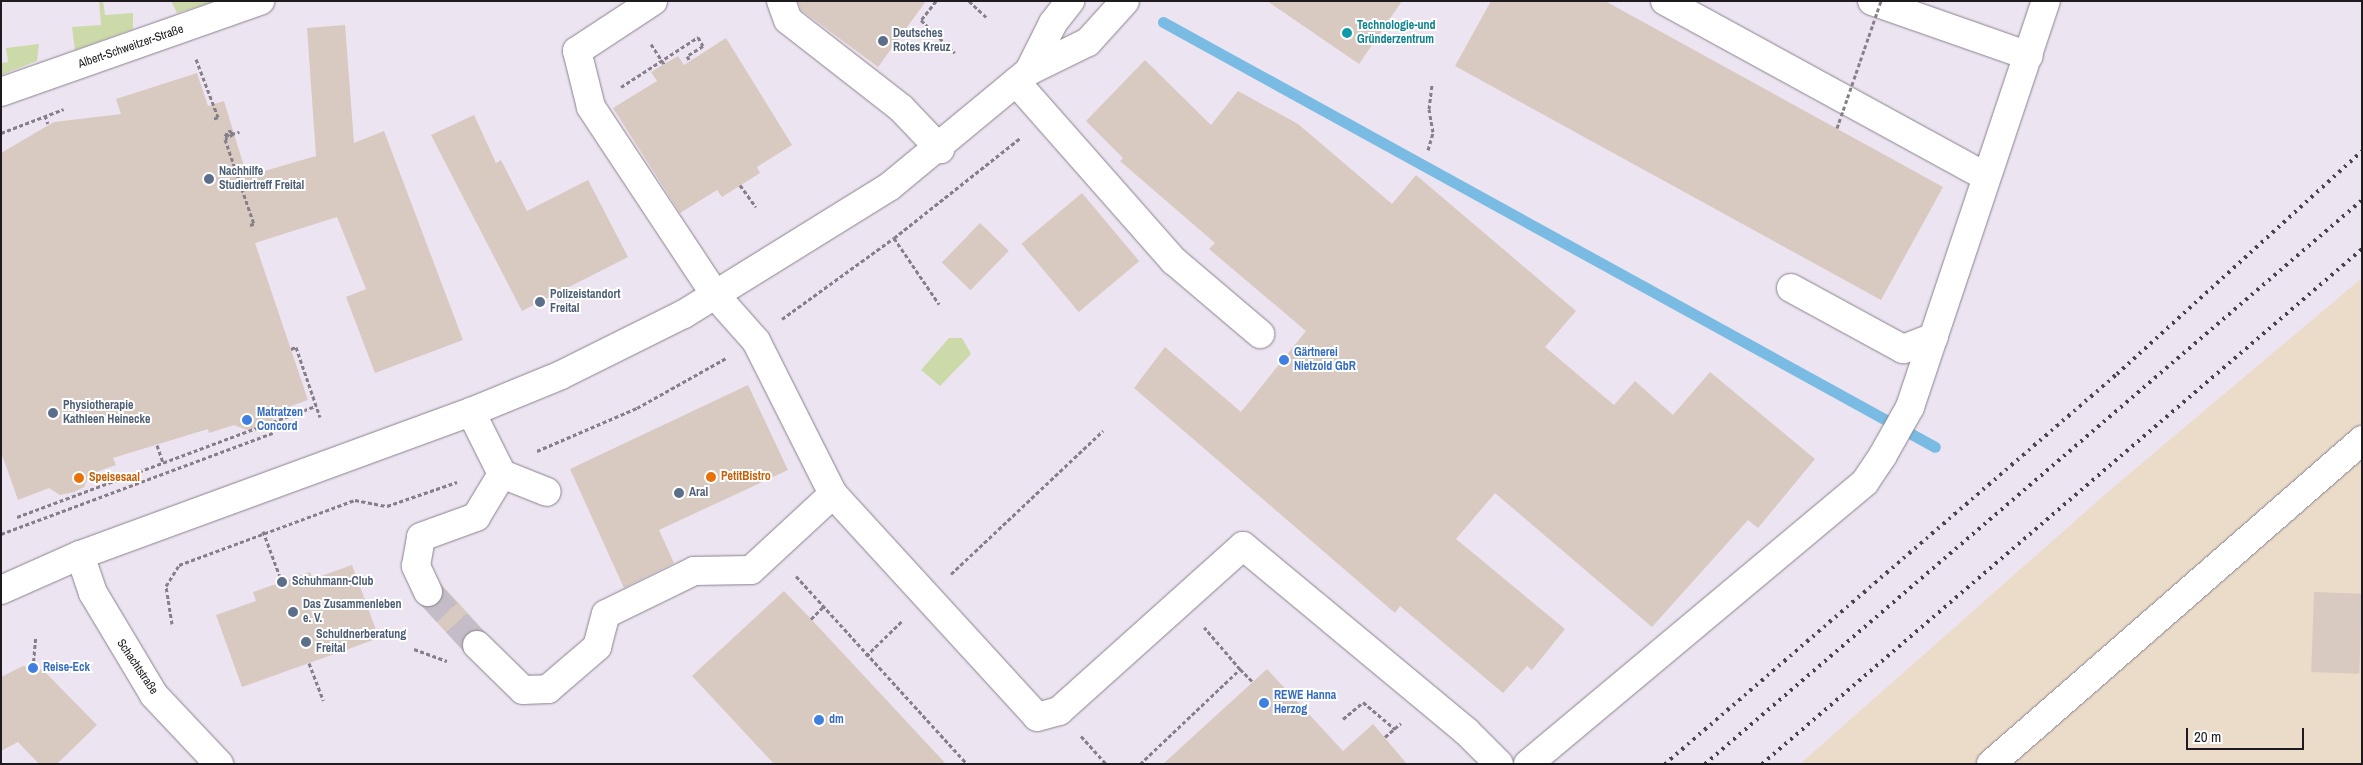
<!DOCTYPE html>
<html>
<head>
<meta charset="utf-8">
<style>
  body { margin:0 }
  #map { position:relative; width:2363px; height:765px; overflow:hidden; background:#ede4f1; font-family:"Archivo Narrow",sans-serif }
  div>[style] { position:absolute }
  .industrial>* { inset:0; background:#ebdbc9 }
  .green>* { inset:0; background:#cbdaa8 }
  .stream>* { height:11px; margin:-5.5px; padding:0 5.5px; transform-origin:5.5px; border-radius:5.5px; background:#79bbe3 }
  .building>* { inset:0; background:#d8c9c1; transform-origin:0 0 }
  .minor-tunnel>* { height:28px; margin-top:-14px; transform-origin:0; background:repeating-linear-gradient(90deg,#c4bcc7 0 28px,transparent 0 42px) }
  .path>* { height:3px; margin-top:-1.5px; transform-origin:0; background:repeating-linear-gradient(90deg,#867f88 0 4px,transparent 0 6.5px) }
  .roads { filter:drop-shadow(0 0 1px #8a818d) drop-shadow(0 0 1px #8a818d) }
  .minor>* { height:28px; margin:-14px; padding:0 14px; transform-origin:14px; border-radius:14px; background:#fff }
  .rail>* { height:4px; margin-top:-2px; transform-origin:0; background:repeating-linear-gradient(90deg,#49444b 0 2.5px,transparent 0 7.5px) }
  .path-bridge>* { height:3px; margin-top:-1.5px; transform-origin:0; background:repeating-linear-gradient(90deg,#867f88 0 4px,transparent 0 6.5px) }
  .dots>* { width:14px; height:14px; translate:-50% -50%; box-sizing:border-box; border:2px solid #fff; border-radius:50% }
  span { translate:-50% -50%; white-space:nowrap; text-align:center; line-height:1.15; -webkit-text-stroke:4px #fff; paint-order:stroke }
  .culture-label { font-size:12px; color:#0d838f; font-weight:700 }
  .left { translate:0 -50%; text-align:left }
  .service-label { font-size:12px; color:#4e5e75; font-weight:700 }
  .street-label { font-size:12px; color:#1e1a1f }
  .shop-label { font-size:12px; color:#366cbe; font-weight:700 }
  .food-label { font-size:12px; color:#c56008; font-weight:700 }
  .frame { position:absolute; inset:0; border:2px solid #1e1a1f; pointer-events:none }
  .scale { position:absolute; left:2186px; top:728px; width:118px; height:22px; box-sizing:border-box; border:2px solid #1e1a1f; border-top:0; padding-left:6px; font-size:15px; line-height:18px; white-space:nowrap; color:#1e1a1f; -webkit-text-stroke:4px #fff; paint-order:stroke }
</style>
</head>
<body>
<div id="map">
  <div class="industrial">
    <i style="clip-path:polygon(2362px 278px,2362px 764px,1800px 764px,2109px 491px)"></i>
  </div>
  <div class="green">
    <i style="clip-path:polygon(99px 1px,103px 1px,105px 15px,133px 13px,133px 29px,75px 50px,72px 27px,101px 25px)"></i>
    <i style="clip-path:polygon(171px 1px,215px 1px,177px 13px)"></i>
    <i style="clip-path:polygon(39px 44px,37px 61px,1px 75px,1px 63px,8px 62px,6px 48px)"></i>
    <i style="clip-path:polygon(949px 338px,962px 338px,971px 354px,940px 386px,921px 370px)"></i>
  </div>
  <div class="stream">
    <i style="left:1163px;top:22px;width:881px;rotate:28.83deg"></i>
  </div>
  <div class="building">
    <i style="clip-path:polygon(798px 1px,926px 1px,878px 67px,801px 10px)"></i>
    <i style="clip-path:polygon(1267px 1px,1402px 1px,1359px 64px)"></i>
    <i style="clip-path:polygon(1491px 1px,1605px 1px,1943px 187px,1881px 300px,1455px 66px)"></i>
    <i style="clip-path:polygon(345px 25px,354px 143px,384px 131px,463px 340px,375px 373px,346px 297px,366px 289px,337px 217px,255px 243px,308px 400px,277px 411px,271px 422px,260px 427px,247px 430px,234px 425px,209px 433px,208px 429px,113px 458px,116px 465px,90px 474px,84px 487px,74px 492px,60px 495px,49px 488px,18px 500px,1px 452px,1px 153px,54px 122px,121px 114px,116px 99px,197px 73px,208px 106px,224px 101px,247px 176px,316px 156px,307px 28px)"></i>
    <i style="clip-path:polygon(726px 38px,792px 145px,757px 167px,760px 173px,722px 197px,717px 190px,680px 213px,613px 108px,657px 81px,651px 72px,664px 64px,678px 56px,684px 65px)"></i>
    <i style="clip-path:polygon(1145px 60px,1211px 125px,1238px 91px,1298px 124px,1392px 204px,1416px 175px,1576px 311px,1545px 347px,1614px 405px,1635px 381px,1673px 415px,1710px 372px,1815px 459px,1758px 528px,1748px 520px,1652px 627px,1495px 493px,1456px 539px,1565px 629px,1532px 670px,1527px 666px,1503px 693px,1400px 606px,1395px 613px,1134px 388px,1165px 347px,1241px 412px,1306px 331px,1209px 249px,1215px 243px,1120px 161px,1123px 158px,1086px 121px)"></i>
    <i style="clip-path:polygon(474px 115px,496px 163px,501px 160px,527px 211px,588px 180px,628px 257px,522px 311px,431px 135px)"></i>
    <i style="left:1082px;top:193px;width:89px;height:79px;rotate:50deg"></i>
    <i style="left:980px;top:223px;width:40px;height:55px;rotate:44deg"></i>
    <i style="clip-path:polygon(748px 385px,788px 470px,659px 530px,674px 563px,624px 588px,570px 469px)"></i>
    <i style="clip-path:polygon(352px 565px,379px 638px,242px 687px,216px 615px,256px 601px,253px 592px,310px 572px,313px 579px)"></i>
    <i style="clip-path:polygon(441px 584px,486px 633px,473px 630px,466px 634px,463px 651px,421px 605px,434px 606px,440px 601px)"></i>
    <i style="clip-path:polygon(784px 591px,811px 619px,946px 764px,774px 764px,692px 676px)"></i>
    <i style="left:2314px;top:592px;width:48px;height:80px;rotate:2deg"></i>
    <i style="clip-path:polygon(23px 666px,43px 670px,97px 725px,57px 764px,39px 764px,18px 742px,1px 751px,1px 677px)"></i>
    <i style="clip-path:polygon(1267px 669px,1343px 751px,1373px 724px,1407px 764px,1163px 764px)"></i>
  </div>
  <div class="minor-tunnel">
    <i style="left:428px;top:592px;width:72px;rotate:47.2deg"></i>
  </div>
  <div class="path">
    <i style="left:936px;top:1px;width:24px;rotate:128deg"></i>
    <i style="left:921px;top:20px;width:47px;rotate:44.1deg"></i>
    <i style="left:969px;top:1px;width:26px;rotate:43deg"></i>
    <i style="left:1606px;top:2px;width:1px;rotate:-90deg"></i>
    <i style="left:651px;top:44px;width:24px;rotate:57deg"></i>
    <i style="left:196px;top:59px;width:62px;rotate:69.2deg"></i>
    <i style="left:218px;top:117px;width:5px;rotate:158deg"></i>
    <i style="left:621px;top:87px;width:92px;rotate:-33deg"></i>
    <i style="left:698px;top:37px;width:10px;rotate:61deg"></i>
    <i style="left:703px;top:46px;width:19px;rotate:148deg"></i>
    <i style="left:687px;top:56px;width:6px;rotate:59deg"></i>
    <i style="left:45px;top:115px;width:9px;rotate:72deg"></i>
    <i style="left:1px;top:133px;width:67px;rotate:-20.9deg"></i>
    <i style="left:225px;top:136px;width:7px;rotate:-56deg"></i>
    <i style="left:229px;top:130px;width:6px;rotate:45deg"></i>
    <i style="left:233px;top:134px;width:9px;rotate:148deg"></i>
    <i style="left:225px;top:139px;width:90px;rotate:71.2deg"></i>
    <i style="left:254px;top:224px;width:5px;rotate:169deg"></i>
    <i style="left:225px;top:136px;width:15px;rotate:-16deg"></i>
    <i style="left:1428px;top:150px;width:19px;rotate:-74deg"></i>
    <i style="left:1433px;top:132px;width:23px;rotate:-100deg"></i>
    <i style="left:1429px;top:109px;width:25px;rotate:-83deg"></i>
    <i style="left:740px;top:185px;width:27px;rotate:54deg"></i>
    <i style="left:894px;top:238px;width:80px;rotate:55.7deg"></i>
    <i style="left:782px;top:319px;width:138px;rotate:-35.9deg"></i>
    <i style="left:894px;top:238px;width:161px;rotate:-38.4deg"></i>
    <i style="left:291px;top:349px;width:5px;rotate:-22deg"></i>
    <i style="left:296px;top:347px;width:74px;rotate:71.1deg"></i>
    <i style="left:157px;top:445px;width:18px;rotate:71deg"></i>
    <i style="left:537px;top:451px;width:109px;rotate:-23.3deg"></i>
    <i style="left:637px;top:408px;width:102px;rotate:-29.3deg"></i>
    <i style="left:17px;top:517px;width:319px;rotate:-20.4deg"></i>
    <i style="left:263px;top:531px;width:54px;rotate:69.6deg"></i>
    <i style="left:1px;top:534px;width:290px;rotate:-20.4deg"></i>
    <i style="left:951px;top:574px;width:209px;rotate:-43.3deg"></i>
    <i style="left:796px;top:576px;width:254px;rotate:47.7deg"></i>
    <i style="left:811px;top:619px;width:17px;rotate:-45deg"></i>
    <i style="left:172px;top:624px;width:38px;rotate:-99deg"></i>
    <i style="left:166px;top:586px;width:25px;rotate:-58deg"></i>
    <i style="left:179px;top:565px;width:188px;rotate:-20.3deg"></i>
    <i style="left:355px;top:500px;width:33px;rotate:11deg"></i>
    <i style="left:387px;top:506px;width:74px;rotate:-18.9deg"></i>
    <i style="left:414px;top:649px;width:35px;rotate:20deg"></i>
    <i style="left:866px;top:656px;width:52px;rotate:-44.2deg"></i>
    <i style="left:309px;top:663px;width:40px;rotate:69deg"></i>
    <i style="left:33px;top:668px;width:32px;rotate:-85deg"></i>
    <i style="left:1240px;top:669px;width:18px;rotate:45deg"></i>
    <i style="left:1343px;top:719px;width:26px;rotate:-40deg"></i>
    <i style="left:1363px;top:702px;width:42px;rotate:40.2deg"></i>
    <i style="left:1081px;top:736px;width:38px;rotate:48deg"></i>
    <i style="left:1385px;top:737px;width:21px;rotate:-41deg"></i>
    <i style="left:1140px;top:764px;width:138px;rotate:-43.5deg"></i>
    <i style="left:1240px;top:669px;width:55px;rotate:-130.6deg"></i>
  </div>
  <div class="roads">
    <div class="minor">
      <i style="left:781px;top:1px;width:20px;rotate:70deg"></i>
      <i style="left:788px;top:20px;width:143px;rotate:37.9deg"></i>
      <i style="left:901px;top:108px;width:57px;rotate:46.4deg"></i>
      <i style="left:1665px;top:1px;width:365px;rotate:28.7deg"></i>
      <i style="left:1872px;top:1px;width:166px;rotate:19.3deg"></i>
      <i style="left:1029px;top:71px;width:54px;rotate:-63.4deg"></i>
      <i style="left:1053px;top:23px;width:28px;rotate:-52deg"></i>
      <i style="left:1016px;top:82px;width:239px;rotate:48.6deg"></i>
      <i style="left:1174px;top:261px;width:113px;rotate:40.3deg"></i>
      <i style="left:1px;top:92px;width:275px;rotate:-19.4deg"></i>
      <i style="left:1791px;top:288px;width:128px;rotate:28.6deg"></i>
      <i style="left:1903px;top:349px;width:33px;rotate:-21deg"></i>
      <i style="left:471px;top:412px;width:69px;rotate:63.4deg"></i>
      <i style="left:833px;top:494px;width:302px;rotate:47.5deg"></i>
      <i style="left:1037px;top:717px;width:23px;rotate:-15deg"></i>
      <i style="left:1059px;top:711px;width:247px;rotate:-41.9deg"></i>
      <i style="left:1243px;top:546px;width:291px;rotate:39.7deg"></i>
      <i style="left:1467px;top:732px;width:45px;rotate:45deg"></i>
      <i style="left:80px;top:555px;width:40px;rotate:71.1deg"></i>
      <i style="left:93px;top:593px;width:119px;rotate:59.1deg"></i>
      <i style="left:154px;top:695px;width:95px;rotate:46.7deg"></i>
      <i style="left:1px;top:590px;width:86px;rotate:-23.9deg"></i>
      <i style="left:80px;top:555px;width:416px;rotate:-20.1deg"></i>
      <i style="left:471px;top:412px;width:97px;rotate:-22.3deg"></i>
      <i style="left:561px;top:375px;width:137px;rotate:-26.4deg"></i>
      <i style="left:684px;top:314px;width:241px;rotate:-31.8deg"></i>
      <i style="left:889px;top:187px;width:182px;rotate:-39.6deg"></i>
      <i style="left:1029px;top:71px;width:66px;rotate:-26.2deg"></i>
      <i style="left:1088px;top:42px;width:55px;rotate:-47.9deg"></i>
      <i style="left:428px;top:592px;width:29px;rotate:-115deg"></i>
      <i style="left:416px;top:566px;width:29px;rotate:-80deg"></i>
      <i style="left:421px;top:537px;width:59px;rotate:-20deg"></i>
      <i style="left:476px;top:517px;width:50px;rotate:-58.8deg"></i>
      <i style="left:502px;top:474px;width:48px;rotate:21.8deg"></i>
      <i style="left:477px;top:645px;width:64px;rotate:44.4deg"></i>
      <i style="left:523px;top:690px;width:25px;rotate:-2deg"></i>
      <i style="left:548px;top:689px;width:65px;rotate:-40.6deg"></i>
      <i style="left:597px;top:647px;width:34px;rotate:-75deg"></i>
      <i style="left:606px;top:614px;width:98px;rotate:-26deg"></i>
      <i style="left:694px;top:571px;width:57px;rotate:-1deg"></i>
      <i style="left:751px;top:570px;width:112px;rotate:-42.8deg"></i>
      <i style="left:833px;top:494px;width:171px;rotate:-116.7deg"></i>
      <i style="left:756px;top:341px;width:60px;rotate:-131.6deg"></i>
      <i style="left:716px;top:296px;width:227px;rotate:-123.5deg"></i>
      <i style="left:591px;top:107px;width:58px;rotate:-104deg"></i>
      <i style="left:577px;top:51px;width:91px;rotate:-33.3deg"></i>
      <i style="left:1528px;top:764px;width:439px;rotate:-39.9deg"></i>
      <i style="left:1865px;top:482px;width:32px;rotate:-56deg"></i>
      <i style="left:1883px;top:455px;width:55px;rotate:-60.6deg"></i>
      <i style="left:1910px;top:407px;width:428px;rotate:-71.5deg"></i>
      <i style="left:1991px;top:764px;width:493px;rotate:-41.1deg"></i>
    </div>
  </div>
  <div class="rail">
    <i style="left:1665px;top:764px;width:597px;rotate:-40.79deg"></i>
    <i style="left:2117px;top:374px;width:331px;rotate:-42.3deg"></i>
    <i style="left:1705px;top:764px;width:866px;rotate:-40.64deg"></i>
    <i style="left:1762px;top:764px;width:791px;rotate:-40.64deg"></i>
  </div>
  <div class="path-bridge">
    <i style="left:1837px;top:128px;width:134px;rotate:-70.9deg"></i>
  </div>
  <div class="dots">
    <i style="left:1347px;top:33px;background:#0f9aa8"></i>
    <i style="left:883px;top:41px;background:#5c6f8a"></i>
    <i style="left:209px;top:179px;background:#5c6f8a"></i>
    <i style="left:540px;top:302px;background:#5c6f8a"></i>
    <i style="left:1284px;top:360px;background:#3f7fe0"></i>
    <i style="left:53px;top:413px;background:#5c6f8a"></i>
    <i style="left:247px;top:420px;background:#3f7fe0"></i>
    <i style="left:711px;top:477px;background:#e8710a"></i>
    <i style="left:79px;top:478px;background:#e8710a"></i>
    <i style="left:679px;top:493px;background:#5c6f8a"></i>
    <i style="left:282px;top:582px;background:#5c6f8a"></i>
    <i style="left:293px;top:612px;background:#5c6f8a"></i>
    <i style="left:306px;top:642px;background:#5c6f8a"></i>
    <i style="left:33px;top:668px;background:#3f7fe0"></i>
    <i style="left:1264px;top:703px;background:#3f7fe0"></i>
    <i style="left:819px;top:720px;background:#3f7fe0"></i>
  </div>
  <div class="culture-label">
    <span class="left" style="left:1357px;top:33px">Technologie-und<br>Gründerzentrum</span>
  </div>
  <div class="service-label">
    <span class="left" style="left:893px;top:41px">Deutsches<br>Rotes Kreuz</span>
    <span class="left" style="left:219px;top:179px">Nachhilfe<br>Studiertreff Freital</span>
    <span class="left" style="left:550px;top:302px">Polizeistandort<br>Freital</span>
    <span class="left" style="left:63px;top:413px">Physiotherapie<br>Kathleen Heinecke</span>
    <span class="left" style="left:689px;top:493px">Aral</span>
    <span class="left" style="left:292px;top:582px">Schuhmann-Club</span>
    <span class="left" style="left:303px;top:612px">Das Zusammenleben<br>e. V.</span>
    <span class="left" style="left:316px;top:642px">Schuldnerberatung<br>Freital</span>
  </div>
  <div class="street-label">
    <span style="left:131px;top:47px;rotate:-19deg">Albert-Schweitzer-Straße</span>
    <span style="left:137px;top:667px;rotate:56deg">Schachtstraße</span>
  </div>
  <div class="shop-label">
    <span class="left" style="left:1294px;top:360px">Gärtnerei<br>Nietzold GbR</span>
    <span class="left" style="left:257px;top:420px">Matratzen<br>Concord</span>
    <span class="left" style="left:43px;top:668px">Reise-Eck</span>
    <span class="left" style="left:1274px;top:703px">REWE Hanna<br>Herzog</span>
    <span class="left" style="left:829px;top:720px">dm</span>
  </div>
  <div class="food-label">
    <span class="left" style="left:721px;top:477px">PetitBistro</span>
    <span class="left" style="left:89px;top:478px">Speisesaal</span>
  </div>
  <div class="frame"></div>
  <div class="scale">20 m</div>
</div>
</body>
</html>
